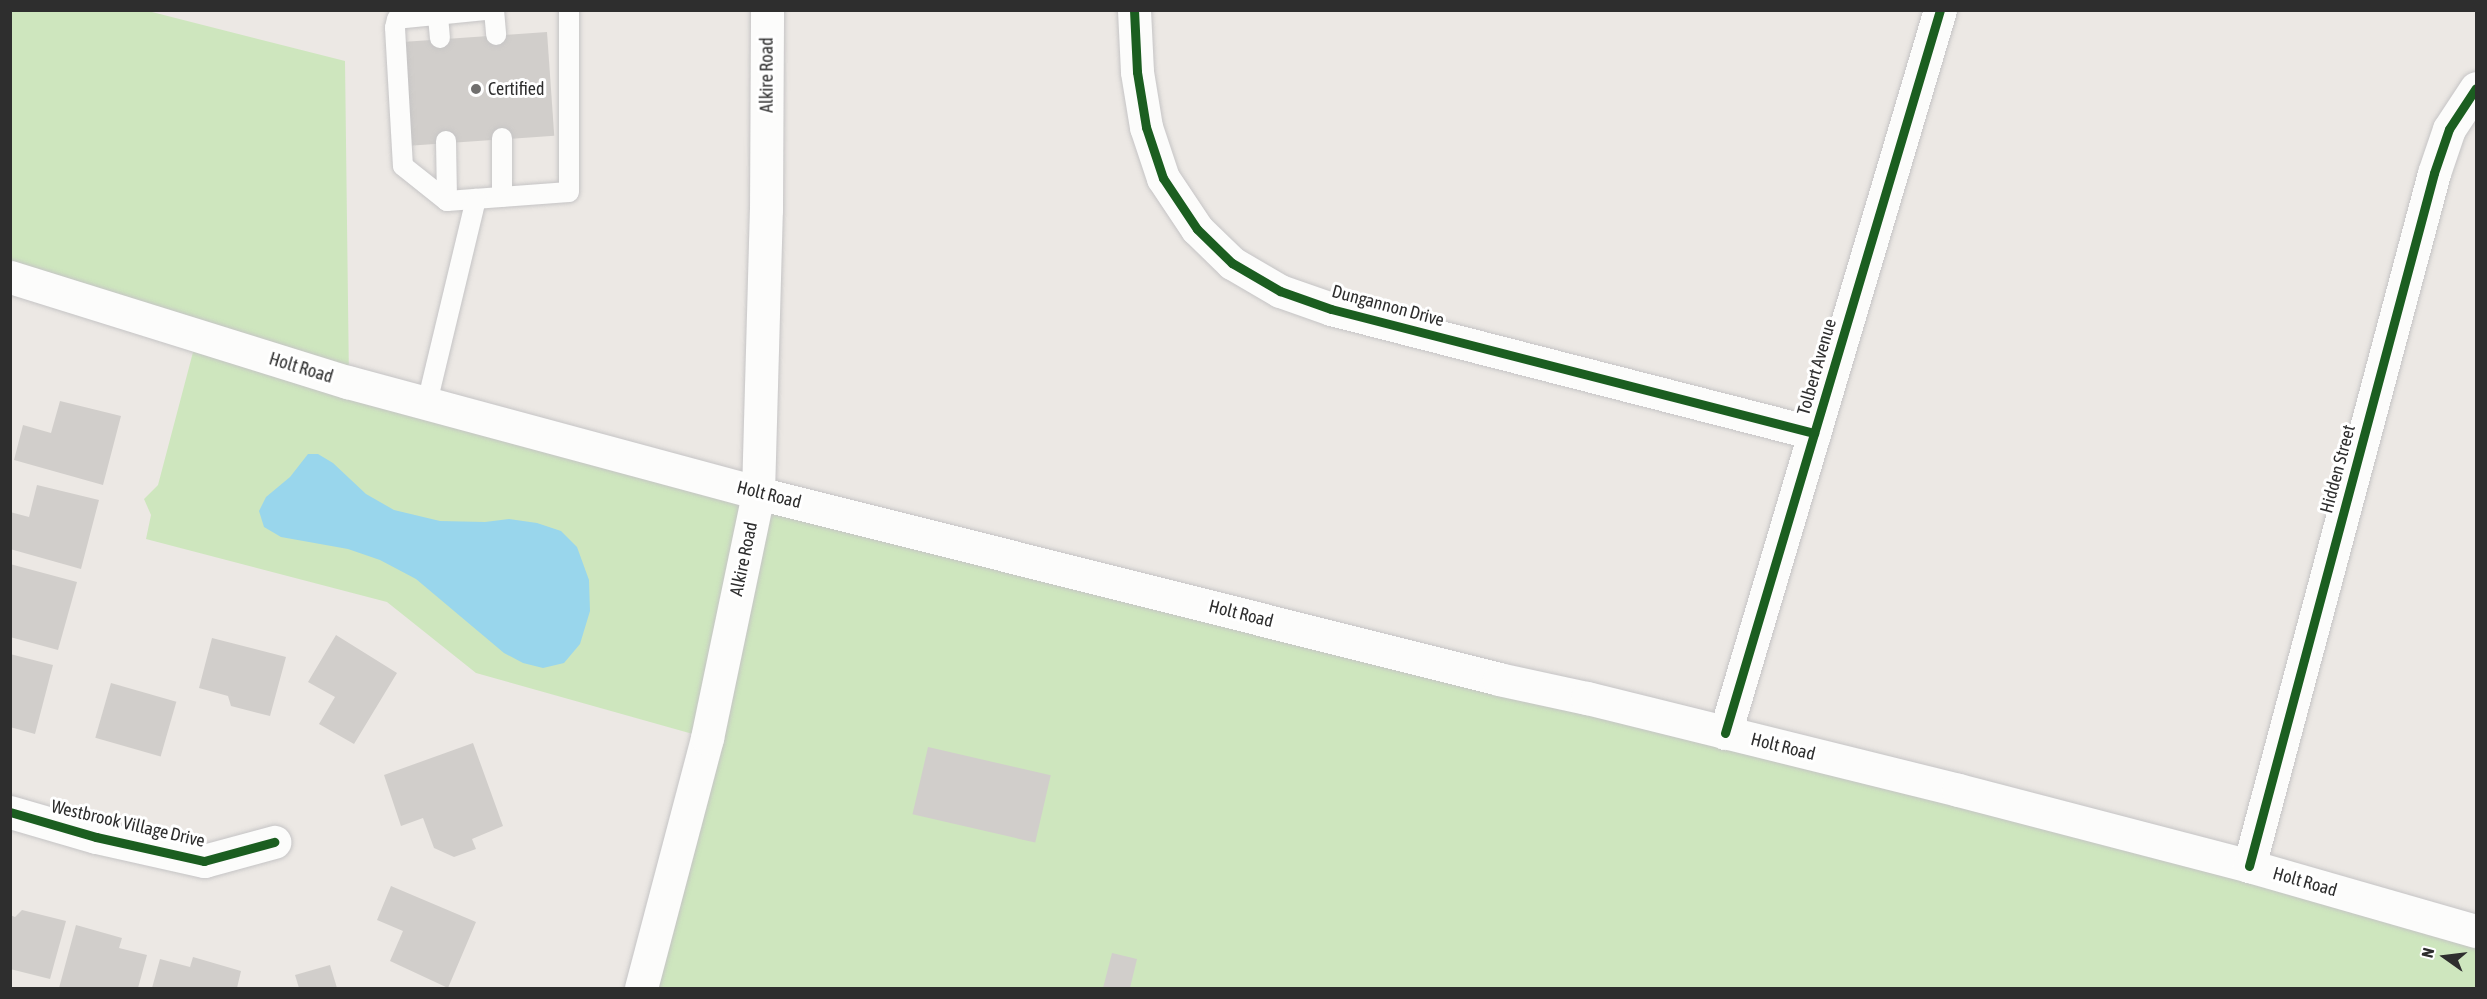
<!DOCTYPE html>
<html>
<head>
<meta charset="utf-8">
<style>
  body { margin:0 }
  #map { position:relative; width:2487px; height:999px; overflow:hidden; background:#ece8e4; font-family:"Asap Condensed",sans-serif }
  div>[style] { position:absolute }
  .green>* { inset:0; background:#cee6be }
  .water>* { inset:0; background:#99d6ec }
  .building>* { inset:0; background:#d1cecb; transform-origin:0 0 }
  .roads { filter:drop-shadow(0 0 2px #c5c4c5) drop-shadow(0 0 2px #c5c4c5) }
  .lane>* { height:20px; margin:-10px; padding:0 10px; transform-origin:10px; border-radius:10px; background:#fcfcfb }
  .street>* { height:33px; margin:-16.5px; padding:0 16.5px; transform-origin:16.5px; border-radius:16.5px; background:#fcfcfb }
  .secondary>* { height:33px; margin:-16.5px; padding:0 16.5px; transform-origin:16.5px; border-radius:16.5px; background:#fcfcfb }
  .cycleway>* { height:9px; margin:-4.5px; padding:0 4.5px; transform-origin:4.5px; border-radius:4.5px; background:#1b5e20 }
  .dots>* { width:16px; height:16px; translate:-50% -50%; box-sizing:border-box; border:3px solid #fff; border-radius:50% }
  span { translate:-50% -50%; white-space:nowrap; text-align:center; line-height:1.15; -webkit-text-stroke:6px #fff; paint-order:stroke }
  .street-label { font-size:18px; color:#2e2e2e }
  .poi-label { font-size:18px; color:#2e2e2e }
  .left { translate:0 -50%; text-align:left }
  .frame { position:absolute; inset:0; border:12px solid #2e2e2e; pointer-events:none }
  .north { position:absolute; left:2415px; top:927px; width:60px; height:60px; -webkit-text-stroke:4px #fff; paint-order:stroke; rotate:284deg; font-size:16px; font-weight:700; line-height:24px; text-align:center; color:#2e2e2e }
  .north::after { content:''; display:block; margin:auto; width:21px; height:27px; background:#2e2e2e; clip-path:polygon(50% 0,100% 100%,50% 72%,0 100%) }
</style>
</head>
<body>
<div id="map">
  <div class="green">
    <i style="clip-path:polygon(11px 11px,148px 11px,345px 61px,349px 382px,2476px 938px,2476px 988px,640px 988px,707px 738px,476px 673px,387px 602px,146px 539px,151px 515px,144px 499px,158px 485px,197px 337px,11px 277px)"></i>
  </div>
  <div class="water">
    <i style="clip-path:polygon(308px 454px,318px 454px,333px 463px,366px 494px,394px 510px,440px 521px,485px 522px,509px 519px,537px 523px,561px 531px,577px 547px,589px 580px,590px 611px,580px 644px,564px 663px,543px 668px,523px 663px,504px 653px,416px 579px,380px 560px,348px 549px,281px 537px,264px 527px,259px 511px,266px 497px,290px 477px)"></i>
  </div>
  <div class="building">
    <i style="left:547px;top:32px;width:104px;height:145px;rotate:86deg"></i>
    <i style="clip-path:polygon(60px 401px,121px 416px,103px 485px,14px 460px,23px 425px,51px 433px)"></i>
    <i style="clip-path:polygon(37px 485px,99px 500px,81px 569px,10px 549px,10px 512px,29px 517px)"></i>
    <i style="clip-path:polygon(10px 564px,77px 582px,58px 650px,10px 637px)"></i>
    <i style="clip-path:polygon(336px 635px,397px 673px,354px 744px,319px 724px,335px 697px,308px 682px)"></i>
    <i style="clip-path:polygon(212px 638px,286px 657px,270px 716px,231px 706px,228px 696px,199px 688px)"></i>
    <i style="clip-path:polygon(10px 654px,53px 665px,35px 734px,10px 727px)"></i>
    <i style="left:111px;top:683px;width:68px;height:57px;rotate:16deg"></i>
    <i style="clip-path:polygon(473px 743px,503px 826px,472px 839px,476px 849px,454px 857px,434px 848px,423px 818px,401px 826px,384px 775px)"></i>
    <i style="left:928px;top:747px;width:126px;height:69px;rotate:13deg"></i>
    <i style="clip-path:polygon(391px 886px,476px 922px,448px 988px,390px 961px,403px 931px,377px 920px)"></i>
    <i style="clip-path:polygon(22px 910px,66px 921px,50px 979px,10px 969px,10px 915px,15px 917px)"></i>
    <i style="clip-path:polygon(76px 925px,122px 938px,119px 948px,147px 955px,138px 988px,59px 988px)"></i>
    <i style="clip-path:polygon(1112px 953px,1137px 959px,1130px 988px,1103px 988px)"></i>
    <i style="clip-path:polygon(193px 957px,241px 971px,237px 988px,152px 988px,160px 959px,190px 967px)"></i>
    <i style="clip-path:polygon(330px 965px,337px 988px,299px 988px,295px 975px)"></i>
  </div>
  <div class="roads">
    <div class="lane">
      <i style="left:485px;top:10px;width:88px;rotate:174.2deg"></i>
      <i style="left:397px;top:19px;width:9px;rotate:103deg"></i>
      <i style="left:395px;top:28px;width:138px;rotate:86.7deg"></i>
      <i style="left:403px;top:166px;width:56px;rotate:38.5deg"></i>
      <i style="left:447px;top:201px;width:122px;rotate:-4.2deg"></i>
      <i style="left:569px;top:192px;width:182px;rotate:-90deg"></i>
      <i style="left:494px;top:10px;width:25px;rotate:85deg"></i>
      <i style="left:438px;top:16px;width:22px;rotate:85deg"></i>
      <i style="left:502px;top:138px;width:59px;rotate:90deg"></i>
      <i style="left:446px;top:141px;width:60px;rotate:89deg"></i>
      <i style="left:427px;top:403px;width:210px;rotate:-76.5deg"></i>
    </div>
    <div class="street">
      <i style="left:1134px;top:10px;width:62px;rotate:87.2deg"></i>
      <i style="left:1137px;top:72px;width:56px;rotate:80.7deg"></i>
      <i style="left:1146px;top:127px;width:54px;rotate:71.6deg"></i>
      <i style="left:1163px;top:178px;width:61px;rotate:56.3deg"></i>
      <i style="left:1197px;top:229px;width:49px;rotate:44.2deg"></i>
      <i style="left:1232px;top:263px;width:56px;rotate:30.3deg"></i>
      <i style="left:1280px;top:291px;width:54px;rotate:19.4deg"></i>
      <i style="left:1331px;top:309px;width:499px;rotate:14.4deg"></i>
      <i style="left:1725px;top:733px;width:754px;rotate:-73.44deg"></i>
      <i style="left:10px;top:812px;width:90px;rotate:16.2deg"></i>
      <i style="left:96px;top:837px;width:111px;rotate:12.5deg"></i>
      <i style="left:204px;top:861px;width:73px;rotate:-15.2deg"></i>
      <i style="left:2249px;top:866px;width:717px;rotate:-75.05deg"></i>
      <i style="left:2434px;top:173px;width:46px;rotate:-71.2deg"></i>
      <i style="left:2449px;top:129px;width:49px;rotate:-56.6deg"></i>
    </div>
    <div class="secondary">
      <i style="left:10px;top:277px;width:354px;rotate:17.3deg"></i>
      <i style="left:348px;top:382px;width:425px;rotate:15.1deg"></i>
      <i style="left:758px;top:493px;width:764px;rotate:14.09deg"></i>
      <i style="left:1499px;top:679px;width:90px;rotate:12.2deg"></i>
      <i style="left:1587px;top:698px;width:382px;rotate:13.9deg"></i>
      <i style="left:1958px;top:790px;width:301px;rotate:14.6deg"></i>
      <i style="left:2249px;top:866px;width:236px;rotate:16deg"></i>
      <i style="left:641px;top:988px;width:259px;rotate:-75.2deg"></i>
      <i style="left:707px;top:738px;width:250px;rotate:-78.2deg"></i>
      <i style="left:758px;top:493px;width:283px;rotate:-88.4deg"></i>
      <i style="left:766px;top:210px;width:200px;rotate:-89.7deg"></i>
    </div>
  </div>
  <div class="cycleway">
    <i style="left:1134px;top:10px;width:62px;rotate:87.2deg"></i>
    <i style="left:1137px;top:72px;width:56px;rotate:80.7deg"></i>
    <i style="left:1146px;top:127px;width:54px;rotate:71.6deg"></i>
    <i style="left:1163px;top:178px;width:61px;rotate:56.3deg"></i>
    <i style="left:1197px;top:229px;width:49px;rotate:44.2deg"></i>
    <i style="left:1232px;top:263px;width:56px;rotate:30.3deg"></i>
    <i style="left:1280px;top:291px;width:54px;rotate:19.4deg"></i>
    <i style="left:1331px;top:309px;width:499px;rotate:14.4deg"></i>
    <i style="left:1725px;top:733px;width:754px;rotate:-73.44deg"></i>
    <i style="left:10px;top:812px;width:90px;rotate:16.2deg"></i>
    <i style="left:96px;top:837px;width:111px;rotate:12.5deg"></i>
    <i style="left:204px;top:861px;width:73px;rotate:-15.2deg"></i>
    <i style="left:2249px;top:866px;width:717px;rotate:-75.05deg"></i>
    <i style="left:2434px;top:173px;width:46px;rotate:-71.2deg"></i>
    <i style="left:2449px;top:129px;width:49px;rotate:-56.6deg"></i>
  </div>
  <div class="dots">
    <i style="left:476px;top:89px;background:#706f6e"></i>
  </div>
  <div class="street-label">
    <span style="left:767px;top:75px;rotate:-90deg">Alkire Road</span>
    <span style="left:1388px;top:306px;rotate:15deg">Dungannon Drive</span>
    <span style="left:1817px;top:367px;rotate:-74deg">Tolbert Avenue</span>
    <span style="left:301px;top:368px;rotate:17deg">Holt Road</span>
    <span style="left:2338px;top:469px;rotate:-75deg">Hidden Street</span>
    <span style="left:769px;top:495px;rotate:14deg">Holt Road</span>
    <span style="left:744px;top:559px;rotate:-78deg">Alkire Road</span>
    <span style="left:1241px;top:614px;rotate:14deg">Holt Road</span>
    <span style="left:1783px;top:747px;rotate:14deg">Holt Road</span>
    <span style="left:128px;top:824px;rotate:13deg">Westbrook Village Drive</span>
    <span style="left:2305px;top:882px;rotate:16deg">Holt Road</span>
  </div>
  <div class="poi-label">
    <span class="left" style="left:488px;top:89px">Certified</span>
  </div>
  <div class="frame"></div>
  <div class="north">N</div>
</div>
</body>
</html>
